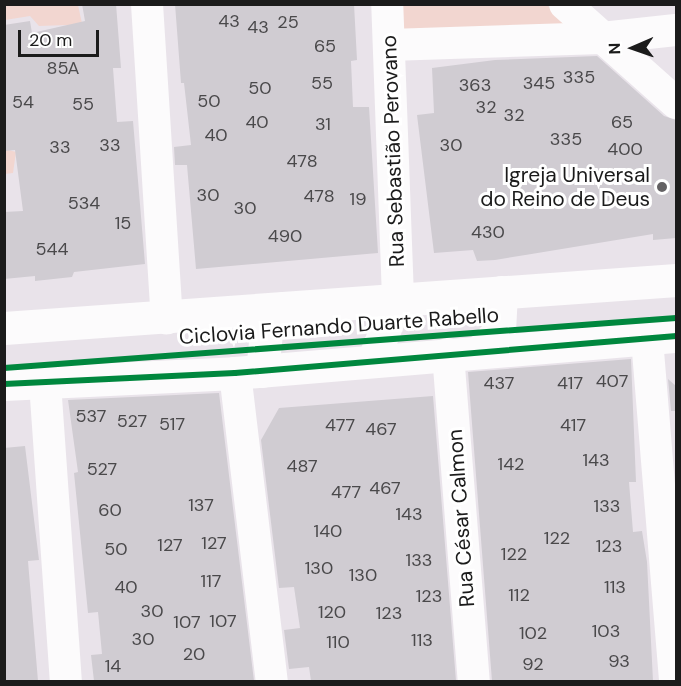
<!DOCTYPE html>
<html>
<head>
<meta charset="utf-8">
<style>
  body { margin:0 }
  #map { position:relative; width:681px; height:686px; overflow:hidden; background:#e9e3ea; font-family:"DM Sans",sans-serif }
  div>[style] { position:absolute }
  .park>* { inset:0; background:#f2d6d0 }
  .building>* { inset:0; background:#d0ccd2 }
  .minor>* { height:32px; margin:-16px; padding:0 16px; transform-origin:16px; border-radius:16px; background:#fcfbfc }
  .tertiary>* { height:33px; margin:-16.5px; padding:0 16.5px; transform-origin:16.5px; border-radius:16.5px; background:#fcfbfc }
  .cycleway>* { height:6px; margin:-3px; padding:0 3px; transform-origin:3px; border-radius:3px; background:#00873e }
  .dots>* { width:16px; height:16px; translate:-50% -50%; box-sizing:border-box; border:3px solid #fff; border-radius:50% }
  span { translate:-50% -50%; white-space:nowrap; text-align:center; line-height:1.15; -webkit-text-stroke:6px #fff; paint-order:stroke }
  .number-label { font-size:18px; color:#4a494b }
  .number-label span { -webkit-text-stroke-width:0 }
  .street-label { font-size:21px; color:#1b1b1b }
  .poi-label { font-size:21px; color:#1b1b1b }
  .right { translate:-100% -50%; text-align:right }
  .frame { position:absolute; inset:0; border:6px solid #1b1b1b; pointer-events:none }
  .north { position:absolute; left:603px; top:18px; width:60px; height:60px; -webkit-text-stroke:4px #fff; paint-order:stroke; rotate:268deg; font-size:16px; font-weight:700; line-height:24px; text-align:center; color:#1b1b1b }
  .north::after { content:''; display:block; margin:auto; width:21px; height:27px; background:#1b1b1b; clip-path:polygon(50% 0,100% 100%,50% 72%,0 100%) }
  .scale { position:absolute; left:18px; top:30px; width:81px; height:27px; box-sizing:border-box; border:3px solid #1b1b1b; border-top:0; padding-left:8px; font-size:18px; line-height:21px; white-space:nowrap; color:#1b1b1b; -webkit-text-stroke:4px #fff; paint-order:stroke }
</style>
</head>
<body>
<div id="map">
  <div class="park">
    <i style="clip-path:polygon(5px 5px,78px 5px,88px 51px,78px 52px,67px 25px,39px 26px,30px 16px,5px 20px)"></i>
    <i style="clip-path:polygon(396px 5px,547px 5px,570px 24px,398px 30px)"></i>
    <i style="clip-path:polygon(5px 149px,16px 152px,13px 173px,5px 174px)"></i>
  </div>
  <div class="building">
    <i style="clip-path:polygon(82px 4px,116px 4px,121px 68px,113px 68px,117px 122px,133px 121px,145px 264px,74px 272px,72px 277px,35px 281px,35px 276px,4px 279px,4px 212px,23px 211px,15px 150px,4px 151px,4px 25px,30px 21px,32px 33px,85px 21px)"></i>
    <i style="clip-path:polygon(175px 4px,354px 4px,357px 60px,351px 61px,353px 107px,369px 107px,378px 253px,196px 269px,187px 165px,175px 165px,174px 147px,191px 145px,184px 83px,181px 83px)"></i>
    <i style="clip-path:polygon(597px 56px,664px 116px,676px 120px,676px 238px,653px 240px,653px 234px,495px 260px,477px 261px,473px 250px,434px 253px,417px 115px,434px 113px,432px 68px,495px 60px)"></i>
    <i style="clip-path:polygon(631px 359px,636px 482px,629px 482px,633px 532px,642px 531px,647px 562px,653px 681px,492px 681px,468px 372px)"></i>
    <i style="clip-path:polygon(668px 379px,676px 386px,676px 411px,671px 411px)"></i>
    <i style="clip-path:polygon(219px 393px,254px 681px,94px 681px,91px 655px,102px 654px,98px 612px,88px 613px,74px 473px,78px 472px,68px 400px)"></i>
    <i style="clip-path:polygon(433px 396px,456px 681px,311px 681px,309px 667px,289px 669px,284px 630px,300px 628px,294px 587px,279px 588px,261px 440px,279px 408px)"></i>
    <i style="clip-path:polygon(25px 446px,39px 560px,28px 561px,38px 681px,4px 681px,4px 448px)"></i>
  </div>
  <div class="minor">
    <i style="left:147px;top:4px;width:315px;rotate:86.4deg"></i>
    <i style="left:565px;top:4px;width:149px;rotate:41.7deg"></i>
    <i style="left:390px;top:45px;width:212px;rotate:-1.9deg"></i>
    <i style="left:602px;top:38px;width:74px;rotate:-6.2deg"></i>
    <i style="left:647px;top:339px;width:344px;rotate:85.3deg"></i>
    <i style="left:448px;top:354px;width:329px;rotate:85.5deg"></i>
    <i style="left:374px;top:359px;width:66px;rotate:-68.5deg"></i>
    <i style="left:398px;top:298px;width:294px;rotate:-92.1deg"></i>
    <i style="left:235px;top:373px;width:311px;rotate:83.2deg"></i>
    <i style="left:45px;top:383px;width:300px;rotate:86deg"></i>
  </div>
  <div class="tertiary">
    <i style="left:4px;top:328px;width:674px;rotate:-4.09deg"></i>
    <i style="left:479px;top:352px;width:29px;rotate:-46deg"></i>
    <i style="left:499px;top:331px;width:39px;rotate:-87deg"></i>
    <i style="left:262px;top:371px;width:38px;rotate:-84deg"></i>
    <i style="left:266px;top:333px;width:31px;rotate:-54deg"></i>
    <i style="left:4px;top:384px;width:231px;rotate:-2.7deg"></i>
    <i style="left:235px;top:373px;width:443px;rotate:-4.8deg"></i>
  </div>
  <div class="cycleway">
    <i style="left:4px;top:368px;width:674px;rotate:-4.26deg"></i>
    <i style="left:4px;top:384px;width:231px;rotate:-2.7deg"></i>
    <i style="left:235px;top:373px;width:443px;rotate:-4.8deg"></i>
  </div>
  <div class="dots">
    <i style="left:662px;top:187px;background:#636163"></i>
  </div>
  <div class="number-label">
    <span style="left:229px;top:21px">43</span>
    <span style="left:288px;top:22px">25</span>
    <span style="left:258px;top:27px">43</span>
    <span style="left:325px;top:46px">65</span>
    <span style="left:63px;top:68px">85A</span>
    <span style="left:579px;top:77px">335</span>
    <span style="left:322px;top:83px">55</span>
    <span style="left:539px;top:83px">345</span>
    <span style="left:475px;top:85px">363</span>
    <span style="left:260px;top:88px">50</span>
    <span style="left:209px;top:101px">50</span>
    <span style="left:23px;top:102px">54</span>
    <span style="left:83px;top:104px">55</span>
    <span style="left:486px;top:107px">32</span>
    <span style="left:514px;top:115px">32</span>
    <span style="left:257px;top:122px">40</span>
    <span style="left:622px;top:122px">65</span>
    <span style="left:323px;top:124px">31</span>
    <span style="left:216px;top:135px">40</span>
    <span style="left:566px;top:139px">335</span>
    <span style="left:110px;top:145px">33</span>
    <span style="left:451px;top:145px">30</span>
    <span style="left:60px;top:147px">33</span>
    <span style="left:625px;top:149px">400</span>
    <span style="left:302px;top:161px">478</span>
    <span style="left:208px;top:195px">30</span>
    <span style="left:319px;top:196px">478</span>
    <span style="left:358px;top:199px">19</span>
    <span style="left:84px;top:203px">534</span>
    <span style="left:245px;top:208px">30</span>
    <span style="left:123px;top:223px">15</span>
    <span style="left:488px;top:232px">430</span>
    <span style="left:285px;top:236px">490</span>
    <span style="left:52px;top:249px">544</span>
    <span style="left:612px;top:381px">407</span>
    <span style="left:499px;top:383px">437</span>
    <span style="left:570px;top:383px">417</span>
    <span style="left:91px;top:416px">537</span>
    <span style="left:132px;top:421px">527</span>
    <span style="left:172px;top:424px">517</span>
    <span style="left:340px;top:425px">477</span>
    <span style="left:573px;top:425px">417</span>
    <span style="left:381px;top:429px">467</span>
    <span style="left:596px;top:460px">143</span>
    <span style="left:511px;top:464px">142</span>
    <span style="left:302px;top:466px">487</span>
    <span style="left:102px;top:469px">527</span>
    <span style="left:385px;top:488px">467</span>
    <span style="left:346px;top:492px">477</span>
    <span style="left:201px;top:505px">137</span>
    <span style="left:607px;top:506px">133</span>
    <span style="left:110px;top:510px">60</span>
    <span style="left:409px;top:514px">143</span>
    <span style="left:328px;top:531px">140</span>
    <span style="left:557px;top:538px">122</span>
    <span style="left:214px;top:543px">127</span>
    <span style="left:170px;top:545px">127</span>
    <span style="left:609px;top:546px">123</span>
    <span style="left:116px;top:549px">50</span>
    <span style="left:514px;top:554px">122</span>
    <span style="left:419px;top:560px">133</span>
    <span style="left:319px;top:568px">130</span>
    <span style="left:363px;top:575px">130</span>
    <span style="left:211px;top:581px">117</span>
    <span style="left:126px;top:587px">40</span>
    <span style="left:615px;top:587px">113</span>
    <span style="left:519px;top:595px">112</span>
    <span style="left:429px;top:596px">123</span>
    <span style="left:152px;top:611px">30</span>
    <span style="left:332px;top:612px">120</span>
    <span style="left:389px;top:613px">123</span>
    <span style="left:223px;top:621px">107</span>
    <span style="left:187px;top:622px">107</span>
    <span style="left:606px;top:631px">103</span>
    <span style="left:533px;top:633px">102</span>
    <span style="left:143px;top:639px">30</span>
    <span style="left:422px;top:640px">113</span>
    <span style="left:338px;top:642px">110</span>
    <span style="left:194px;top:654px">20</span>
    <span style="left:619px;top:661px">93</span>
    <span style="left:533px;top:664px">92</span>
    <span style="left:113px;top:666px">14</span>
  </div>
  <div class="street-label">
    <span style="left:393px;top:151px;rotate:-92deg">Rua Sebastião Perovano</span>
    <span style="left:339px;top:326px;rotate:-4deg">Ciclovia Fernando Duarte Rabello</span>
    <span style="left:461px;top:518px;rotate:-94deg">Rua César Calmon</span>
  </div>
  <div class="poi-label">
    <span class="right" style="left:650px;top:187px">Igreja Universal<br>do Reino de Deus</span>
  </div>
  <div class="frame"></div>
  <div class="north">N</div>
  <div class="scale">20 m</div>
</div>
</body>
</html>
